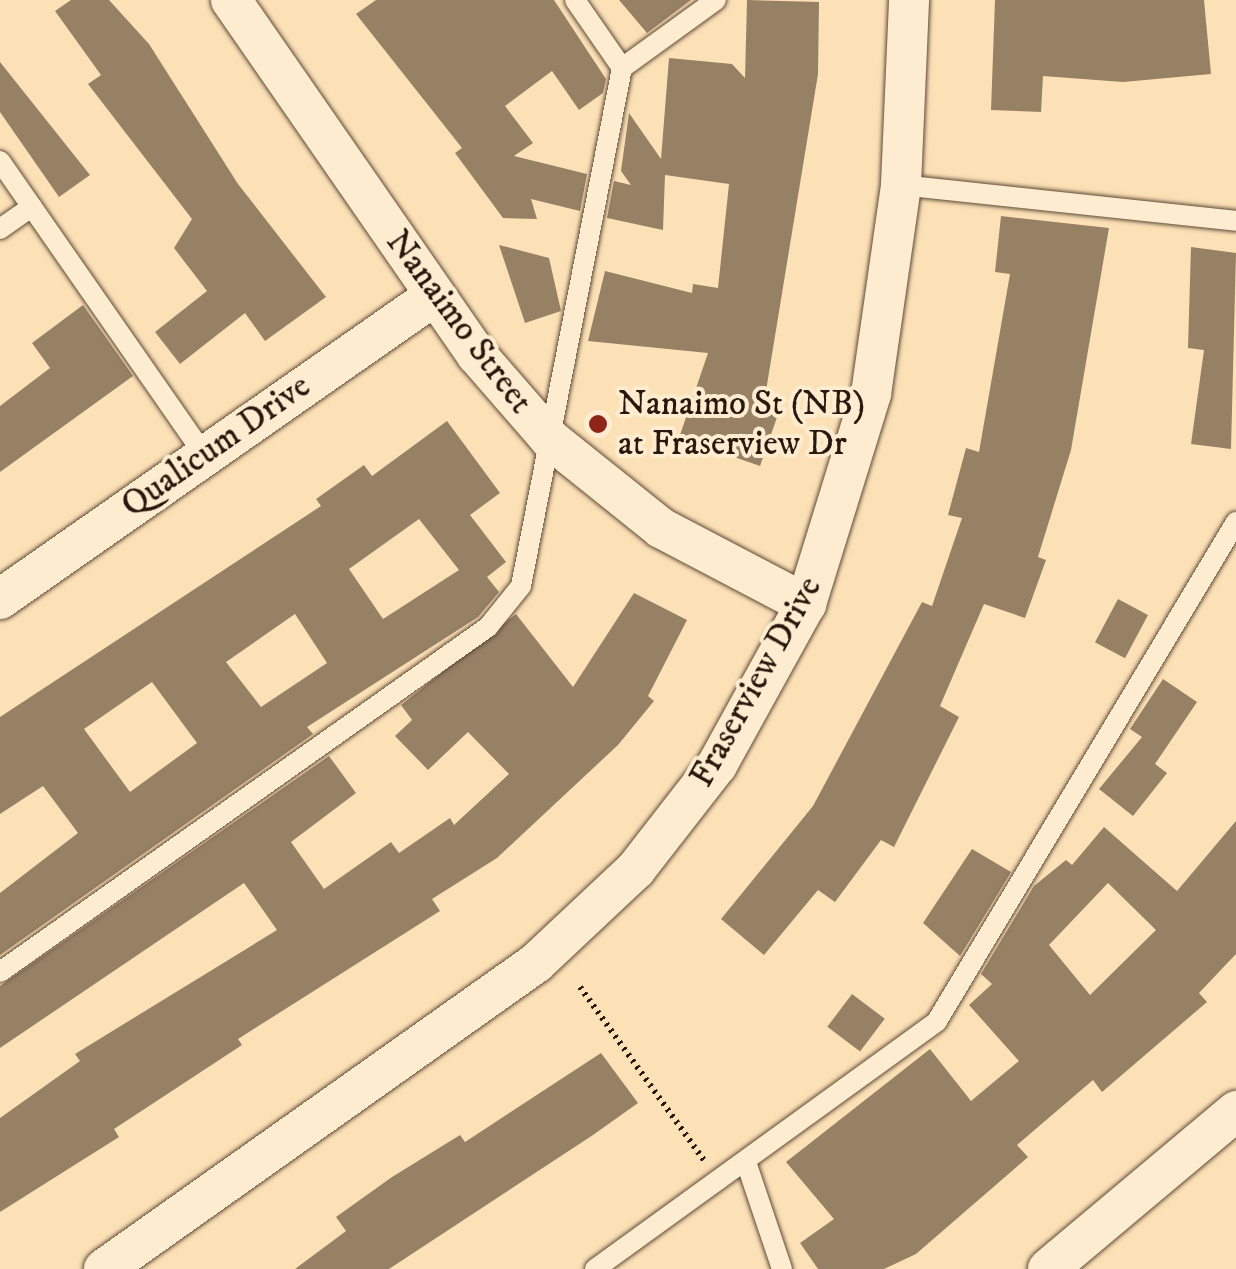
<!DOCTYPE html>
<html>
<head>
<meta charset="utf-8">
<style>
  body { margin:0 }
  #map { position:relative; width:1236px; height:1269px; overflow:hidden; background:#fde1b6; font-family:"IM FELL DW Pica",serif }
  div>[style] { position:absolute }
  .building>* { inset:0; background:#978165; transform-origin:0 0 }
  .path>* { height:6px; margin-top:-3px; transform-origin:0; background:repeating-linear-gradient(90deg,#29180d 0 2.5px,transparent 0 7.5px) }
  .roads { filter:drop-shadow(0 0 2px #5e4a37) drop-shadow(0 0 2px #5e4a37) }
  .lane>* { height:20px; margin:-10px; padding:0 10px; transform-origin:10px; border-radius:10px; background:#feecd0 }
  .street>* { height:40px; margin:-20px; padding:0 20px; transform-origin:20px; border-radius:20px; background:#feecd0 }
  .dots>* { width:28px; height:28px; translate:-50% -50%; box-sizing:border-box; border:5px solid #feecd0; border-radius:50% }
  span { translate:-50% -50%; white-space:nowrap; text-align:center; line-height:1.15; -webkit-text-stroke:8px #feecd0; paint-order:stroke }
  .street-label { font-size:35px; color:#29180d }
  .poi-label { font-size:35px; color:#29180d }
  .left { translate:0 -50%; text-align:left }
</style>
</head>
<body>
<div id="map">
  <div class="building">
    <i style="clip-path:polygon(71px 0,109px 0,149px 44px,238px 184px,326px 297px,265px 341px,245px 313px,180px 364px,155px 332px,207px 291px,174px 248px,192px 219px,88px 84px,101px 75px,55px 11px)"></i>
    <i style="clip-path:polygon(376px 0,554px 0,606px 79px,603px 93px,579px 110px,552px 71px,505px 106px,533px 143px,514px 156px,587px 174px,580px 211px,531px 199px,537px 219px,503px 218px,455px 153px,462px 148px,356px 14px)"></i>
    <i style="clip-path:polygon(619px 0,691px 0,647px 33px)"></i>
    <i style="clip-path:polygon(747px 0,819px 2px,818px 74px,765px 397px,782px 403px,760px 466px,679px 438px,708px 353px,588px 341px,605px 271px,692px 293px,693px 284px,718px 288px,729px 184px,665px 175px,663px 230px,607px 218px,614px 181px,631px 185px,621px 171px,629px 113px,661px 159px,669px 58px,732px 64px,745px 78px)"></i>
    <i style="clip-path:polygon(995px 0,1204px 0,1211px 74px,1123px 82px,1043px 76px,1041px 112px,991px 110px)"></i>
    <i style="clip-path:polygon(0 62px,90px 175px,59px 197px,0 112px)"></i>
    <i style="clip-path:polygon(1001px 216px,1109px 228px,1071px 450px,1038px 557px,1046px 560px,1025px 618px,984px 604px,940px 706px,959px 717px,894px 847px,881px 840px,835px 902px,818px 890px,764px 955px,721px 919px,813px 806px,922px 602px,932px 606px,962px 518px,948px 515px,966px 448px,979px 452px,1010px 274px,995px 272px)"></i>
    <i style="clip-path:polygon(499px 245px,549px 258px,561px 311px,525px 323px)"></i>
    <i style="clip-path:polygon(1191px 247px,1236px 253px,1231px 449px,1191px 444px,1204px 350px,1188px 348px)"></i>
    <i style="clip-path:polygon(83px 305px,133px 376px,0 472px,0 406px,50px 368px,32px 343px)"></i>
    <i style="clip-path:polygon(evenodd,447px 421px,500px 493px,470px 515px,506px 562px,487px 577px,499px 592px,478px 617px,307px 727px,313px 734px,0 955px,0 893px,78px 833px,43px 786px,0 814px,0 717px,321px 506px,316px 499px,364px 465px,372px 476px,447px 421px,419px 519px,459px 570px,383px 619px,349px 569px,419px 519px,447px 421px,295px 614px,327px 663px,261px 707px,226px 662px,295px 614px,447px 421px,152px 682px,197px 743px,130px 792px,84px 729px,152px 682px)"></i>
    <i style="clip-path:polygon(634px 593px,687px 620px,648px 696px,654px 701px,618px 745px,497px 858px,432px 899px,440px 911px,238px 1039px,242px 1045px,114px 1129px,119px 1137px,0 1212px,0 1118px,80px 1061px,75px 1054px,277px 930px,244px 883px,0 1048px,0 986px,329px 756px,356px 793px,291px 842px,324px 889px,391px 842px,399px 853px,450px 818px,454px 825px,509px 774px,468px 732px,428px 770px,395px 736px,412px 720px,401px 705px,516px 614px,573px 687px)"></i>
    <i style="left:1118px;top:599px;width:34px;height:49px;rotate:28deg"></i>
    <i style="clip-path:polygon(1163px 679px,1197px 702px,1155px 764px,1167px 773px,1133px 816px,1099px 789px,1142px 737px,1130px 729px)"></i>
    <i style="clip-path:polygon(evenodd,1236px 821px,1236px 954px,1199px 993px,1207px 1002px,1102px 1092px,1093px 1080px,1017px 1145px,1028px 1157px,916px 1254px,884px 1269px,818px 1269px,800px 1243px,834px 1219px,786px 1162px,930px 1049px,971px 1101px,1019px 1061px,969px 1005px,992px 984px,981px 974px,1034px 886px,1066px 860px,1072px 865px,1104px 827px,1177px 891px,1236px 821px,1108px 883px,1156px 930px,1090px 995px,1049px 945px,1108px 883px)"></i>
    <i style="clip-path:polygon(972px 849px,1011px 872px,960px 956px,923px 923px)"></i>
    <i style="left:852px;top:994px;width:41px;height:41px;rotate:37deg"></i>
    <i style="clip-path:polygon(601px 1053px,638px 1103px,593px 1135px,389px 1269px,295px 1269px,346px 1231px,336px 1217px,392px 1177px,460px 1135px,465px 1142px)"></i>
  </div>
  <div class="path">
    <i style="left:580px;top:987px;width:213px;rotate:54.4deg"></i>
  </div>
  <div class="roads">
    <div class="lane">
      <i style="left:575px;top:0;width:83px;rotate:55.3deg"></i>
      <i style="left:0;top:161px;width:356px;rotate:55.2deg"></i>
      <i style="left:901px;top:185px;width:337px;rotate:6.1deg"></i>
      <i style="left:0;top:229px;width:39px;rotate:-35deg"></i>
      <i style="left:0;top:972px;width:598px;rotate:-35.26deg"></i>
      <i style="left:488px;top:627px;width:53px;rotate:-51.2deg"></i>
      <i style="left:521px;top:586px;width:528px;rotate:-78.97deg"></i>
      <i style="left:622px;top:68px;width:116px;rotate:-35.9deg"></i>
      <i style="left:746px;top:1162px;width:113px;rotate:71.4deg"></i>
      <i style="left:595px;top:1269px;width:422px;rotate:-35.9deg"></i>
      <i style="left:937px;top:1021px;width:582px;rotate:-59.07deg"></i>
    </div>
    <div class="street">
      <i style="left:231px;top:0;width:432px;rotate:55.3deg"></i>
      <i style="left:477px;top:355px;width:111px;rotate:49deg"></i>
      <i style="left:550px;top:439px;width:142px;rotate:38.7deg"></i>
      <i style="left:661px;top:528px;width:164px;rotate:27.7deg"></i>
      <i style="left:0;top:599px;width:529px;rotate:-34.92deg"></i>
      <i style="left:104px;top:1269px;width:529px;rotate:-35.31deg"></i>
      <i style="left:536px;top:963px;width:137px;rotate:-43.2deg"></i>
      <i style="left:636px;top:869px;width:132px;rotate:-52.1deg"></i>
      <i style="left:717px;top:765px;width:184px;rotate:-61.1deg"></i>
      <i style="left:806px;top:604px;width:220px;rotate:-72.8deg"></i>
      <i style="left:871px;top:394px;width:211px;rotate:-81.8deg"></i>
      <i style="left:901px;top:185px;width:185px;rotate:-87.5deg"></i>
      <i style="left:1048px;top:1269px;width:246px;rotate:-40deg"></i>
    </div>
  </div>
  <div class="dots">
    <i style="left:598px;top:424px;background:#8f2418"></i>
  </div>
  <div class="street-label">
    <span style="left:459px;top:322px;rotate:53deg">Nanaimo Street</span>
    <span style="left:216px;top:446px;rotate:-35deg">Qualicum Drive</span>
    <span style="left:756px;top:682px;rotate:-61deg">Fraserview Drive</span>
  </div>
  <div class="poi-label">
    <span class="left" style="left:618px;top:424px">Nanaimo St (NB)<br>at Fraserview Dr</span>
  </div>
</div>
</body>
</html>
